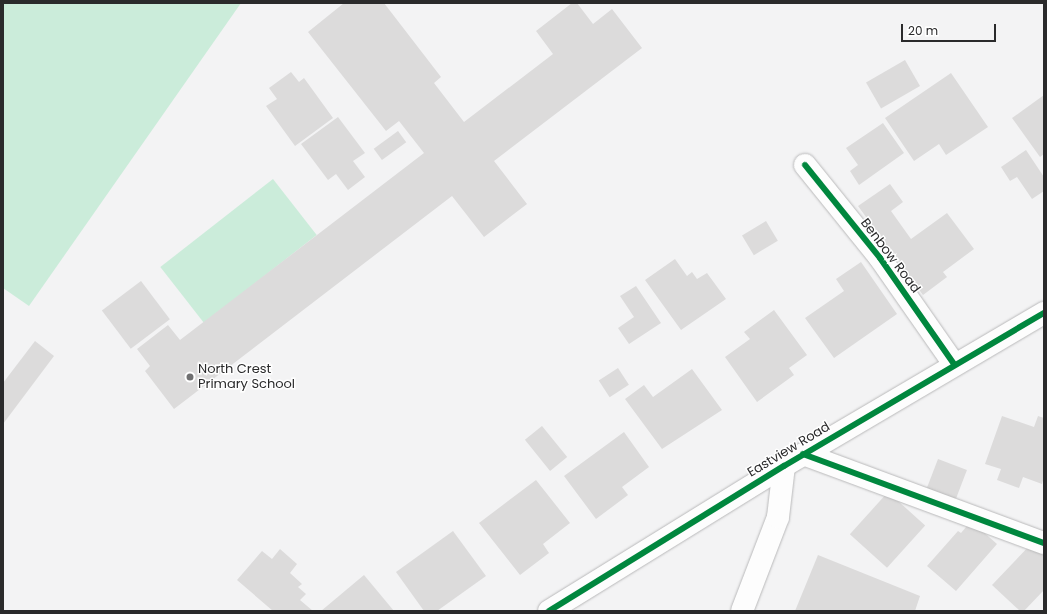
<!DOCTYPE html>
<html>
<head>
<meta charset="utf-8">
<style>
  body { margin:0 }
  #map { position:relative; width:1047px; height:614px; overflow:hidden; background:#f3f3f4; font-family:Poppins,sans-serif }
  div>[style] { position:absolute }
  .green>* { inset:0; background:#cbecda; transform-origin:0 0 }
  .building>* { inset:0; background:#dcdbdb; transform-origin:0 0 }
  .roads { filter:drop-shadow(0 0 1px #b9b9ba) drop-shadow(0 0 1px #b9b9ba) }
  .minor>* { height:22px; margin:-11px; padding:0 11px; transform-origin:11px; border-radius:11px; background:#fdfdfd }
  .cycleway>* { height:6px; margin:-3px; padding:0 3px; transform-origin:3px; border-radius:3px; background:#00873e }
  .dots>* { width:11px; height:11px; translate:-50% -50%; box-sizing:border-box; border:2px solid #fff; border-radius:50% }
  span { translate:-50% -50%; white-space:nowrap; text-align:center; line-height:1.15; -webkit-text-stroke:3px #fff; paint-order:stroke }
  .street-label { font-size:13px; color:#2a2a2b }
  .poi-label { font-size:13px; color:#2a2a2b }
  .left { translate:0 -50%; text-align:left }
  .frame { position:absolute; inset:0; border:4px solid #2a2a2b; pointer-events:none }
  .scale { position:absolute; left:901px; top:24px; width:95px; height:18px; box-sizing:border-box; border:2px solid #2a2a2b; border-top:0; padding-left:5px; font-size:12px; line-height:14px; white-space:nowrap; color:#2a2a2b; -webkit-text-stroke:3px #fff; paint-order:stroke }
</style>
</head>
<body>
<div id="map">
  <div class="green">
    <i style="clip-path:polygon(3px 3px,241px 3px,29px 306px,3px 288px)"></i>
    <i style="left:273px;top:179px;width:71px;height:143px;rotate:52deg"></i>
  </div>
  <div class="building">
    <i style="clip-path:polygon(344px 3px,384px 3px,441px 77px,434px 83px,464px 122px,553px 54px,536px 31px,572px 3px,577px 3px,593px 24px,612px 9px,642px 48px,494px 161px,527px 204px,484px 237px,452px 196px,174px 409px,145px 371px,150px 366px,137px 349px,168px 325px,180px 340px,424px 153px,399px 121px,386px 131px,308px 32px)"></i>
    <i style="left:905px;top:60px;width:30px;height:45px;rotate:60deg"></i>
    <i style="clip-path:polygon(291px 72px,299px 82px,304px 78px,333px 118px,295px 146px,266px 106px,277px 99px,269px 88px)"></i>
    <i style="clip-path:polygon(951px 73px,988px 127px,946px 155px,939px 144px,914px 161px,885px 118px)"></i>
    <i style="clip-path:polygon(1044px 95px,1044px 154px,1040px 157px,1012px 118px)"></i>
    <i style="clip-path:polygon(338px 117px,365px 153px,353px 161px,365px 177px,348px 190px,336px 174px,328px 180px,301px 144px)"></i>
    <i style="clip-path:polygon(883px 123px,904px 153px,859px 185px,850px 171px,858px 165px,846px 148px)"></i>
    <i style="left:398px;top:131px;width:14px;height:30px;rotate:54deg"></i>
    <i style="clip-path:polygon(1026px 150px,1044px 177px,1044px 191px,1032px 199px,1017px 177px,1010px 181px,1001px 167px)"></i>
    <i style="clip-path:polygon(890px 184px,903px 202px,891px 211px,911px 239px,947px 213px,974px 249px,943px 272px,947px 277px,923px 295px,858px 206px)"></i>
    <i style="left:766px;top:221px;width:23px;height:28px;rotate:59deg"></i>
    <i style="clip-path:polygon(675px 259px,687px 276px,692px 272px,697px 279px,707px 273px,726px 299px,681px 330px,645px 280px)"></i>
    <i style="clip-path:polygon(861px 262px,897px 314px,834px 358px,805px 318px,844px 291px,836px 279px)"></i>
    <i style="left:141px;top:281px;width:48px;height:49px;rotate:53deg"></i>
    <i style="clip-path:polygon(636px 286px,661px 323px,629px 344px,618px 328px,634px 317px,620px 296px)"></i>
    <i style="clip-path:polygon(774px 310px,807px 355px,789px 368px,794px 375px,757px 402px,725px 357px,750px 339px,744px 332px)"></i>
    <i style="clip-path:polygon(35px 341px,54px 356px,3px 424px,3px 383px)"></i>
    <i style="left:618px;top:368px;width:20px;height:23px;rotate:57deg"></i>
    <i style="clip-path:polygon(692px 369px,722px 410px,662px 449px,625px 399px,644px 385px,653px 397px)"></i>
    <i style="clip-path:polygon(1002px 416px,1034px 427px,1038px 416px,1044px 418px,1044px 477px,1042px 484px,1023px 477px,1019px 488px,997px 480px,1001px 469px,985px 464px)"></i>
    <i style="left:542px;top:426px;width:40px;height:22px;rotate:51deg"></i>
    <i style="clip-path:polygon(624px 432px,649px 467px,622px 487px,628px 495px,596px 519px,564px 476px)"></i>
    <i style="left:938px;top:459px;width:31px;height:31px;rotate:21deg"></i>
    <i style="clip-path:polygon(536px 480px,570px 523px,543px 544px,549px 553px,520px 575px,479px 523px)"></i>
    <i style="left:888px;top:492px;width:50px;height:57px;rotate:42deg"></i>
    <i style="clip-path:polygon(971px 521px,997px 544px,956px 591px,927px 566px,958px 531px,961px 533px)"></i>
    <i style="clip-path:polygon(453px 531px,486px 576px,437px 611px,424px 611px,396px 572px)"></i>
    <i style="clip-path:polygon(1033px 542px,1044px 553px,1044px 590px,1024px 611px,1020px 611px,992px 585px)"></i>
    <i style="clip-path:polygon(280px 549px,297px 564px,290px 573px,302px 584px,298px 587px,306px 594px,300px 600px,313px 611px,273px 611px,237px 580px,262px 551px,272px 559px)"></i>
    <i style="clip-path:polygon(818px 555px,920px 596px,915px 611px,795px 611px)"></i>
    <i style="clip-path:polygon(364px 575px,394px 611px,321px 611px)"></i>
  </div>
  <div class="roads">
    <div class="minor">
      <i style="left:805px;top:165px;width:119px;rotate:51.1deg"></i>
      <i style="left:880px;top:258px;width:129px;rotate:55.1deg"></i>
      <i style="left:803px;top:454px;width:257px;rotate:20.3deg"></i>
      <i style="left:549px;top:611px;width:276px;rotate:-31.7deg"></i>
      <i style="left:784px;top:466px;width:302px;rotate:-30.5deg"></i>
      <i style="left:742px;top:611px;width:101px;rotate:-69deg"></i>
      <i style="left:778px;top:517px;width:51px;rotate:-83.3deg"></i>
    </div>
  </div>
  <div class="cycleway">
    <i style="left:805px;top:165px;width:119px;rotate:51.1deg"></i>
    <i style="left:880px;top:258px;width:129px;rotate:55.1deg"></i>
    <i style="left:803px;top:454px;width:257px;rotate:20.3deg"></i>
    <i style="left:549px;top:611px;width:276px;rotate:-31.7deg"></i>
    <i style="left:784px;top:466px;width:302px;rotate:-30.5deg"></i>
  </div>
  <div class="dots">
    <i style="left:190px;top:377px;background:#707071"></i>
  </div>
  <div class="street-label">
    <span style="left:890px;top:256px;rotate:53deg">Benbow Road</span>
    <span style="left:789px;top:450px;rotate:-31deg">Eastview Road</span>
  </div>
  <div class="poi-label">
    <span class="left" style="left:198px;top:377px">North Crest<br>Primary School</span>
  </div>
  <div class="frame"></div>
  <div class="scale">20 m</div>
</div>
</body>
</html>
